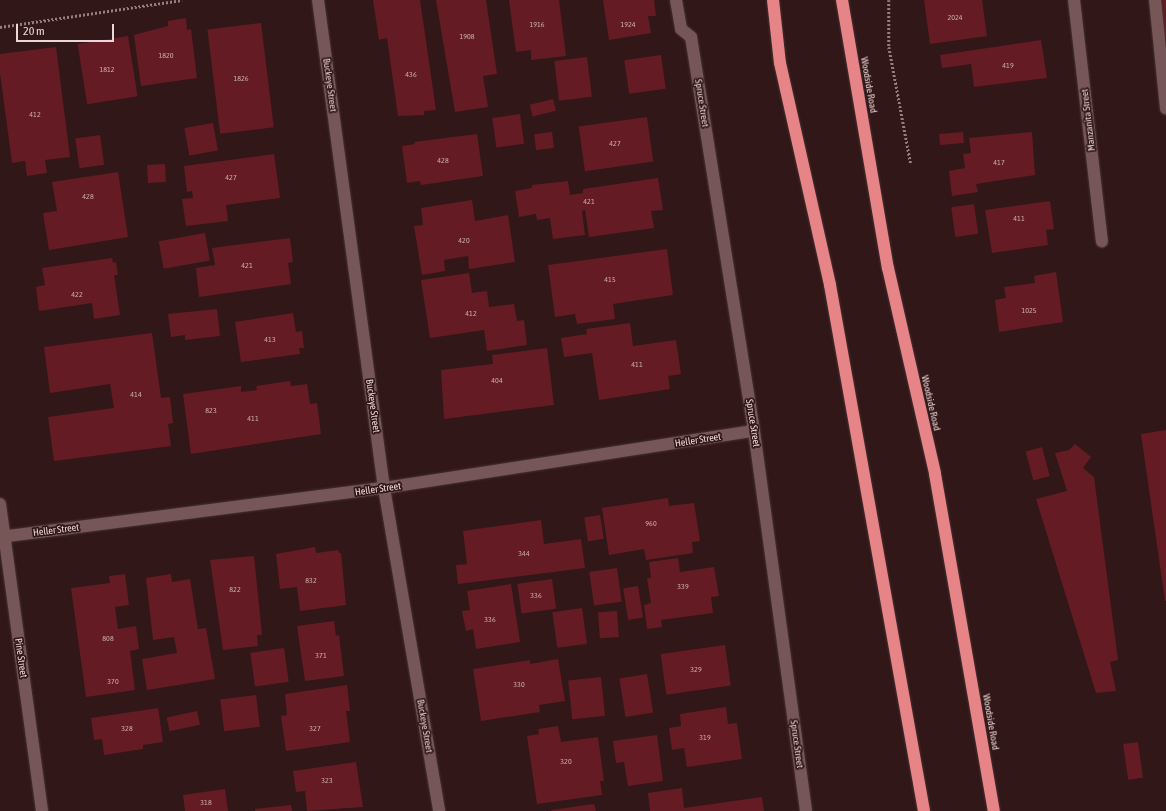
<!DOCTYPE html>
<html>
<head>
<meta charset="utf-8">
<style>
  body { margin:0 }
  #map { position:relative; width:1166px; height:811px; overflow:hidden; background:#321718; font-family:"Asap Condensed",sans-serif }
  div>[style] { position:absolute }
  .building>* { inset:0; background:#641b24; transform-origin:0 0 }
  .path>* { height:2.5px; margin-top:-1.25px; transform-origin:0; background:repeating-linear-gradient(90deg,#957e7e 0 2px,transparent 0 4px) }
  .roads { filter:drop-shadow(0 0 1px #463232) drop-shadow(0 0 1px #463232) }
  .lane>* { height:12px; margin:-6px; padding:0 6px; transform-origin:6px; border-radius:6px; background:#765656 }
  .street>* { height:12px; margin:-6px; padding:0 6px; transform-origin:6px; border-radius:6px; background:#765656 }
  .highway>* { height:12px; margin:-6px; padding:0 6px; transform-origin:6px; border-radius:6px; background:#e68488 }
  span { translate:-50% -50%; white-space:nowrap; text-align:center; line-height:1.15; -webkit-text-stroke:3.5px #321718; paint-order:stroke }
  .number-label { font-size:8px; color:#c8a8aa }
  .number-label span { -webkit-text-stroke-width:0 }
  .street-label { font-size:10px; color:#ead7d6 }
  .scale { position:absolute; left:16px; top:24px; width:98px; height:18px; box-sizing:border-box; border:2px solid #ead7d6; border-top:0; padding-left:5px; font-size:12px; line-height:14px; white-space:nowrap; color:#ead7d6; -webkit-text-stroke:3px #321718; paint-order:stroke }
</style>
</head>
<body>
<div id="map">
  <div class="building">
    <i style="clip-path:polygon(373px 0,420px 0,436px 110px,424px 111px,424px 115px,398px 116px,387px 38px,379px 40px)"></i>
    <i style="clip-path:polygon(436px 0,486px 0,497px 74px,483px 76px,488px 107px,455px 112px)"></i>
    <i style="clip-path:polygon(509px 0,559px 0,566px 56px,531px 60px,531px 50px,516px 52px)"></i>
    <i style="clip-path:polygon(603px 0,654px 0,656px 16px,648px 16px,651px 33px,609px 40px)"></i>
    <i style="clip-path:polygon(924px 0,982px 0,987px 36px,930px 44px)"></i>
    <i style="clip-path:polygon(1157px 0,1166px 0,1166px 63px)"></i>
    <i style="clip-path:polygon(186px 18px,187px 30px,191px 29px,197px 78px,141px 86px,134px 35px,168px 26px,168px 21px)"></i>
    <i style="left:261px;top:23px;width:105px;height:54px;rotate:83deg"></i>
    <i style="left:128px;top:36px;width:61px;height:51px;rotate:81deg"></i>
    <i style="clip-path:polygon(1041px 40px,1047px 78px,974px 87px,971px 64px,942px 68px,940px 55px)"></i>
    <i style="clip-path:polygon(56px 47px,70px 157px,45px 160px,47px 173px,27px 176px,25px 161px,12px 163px,0 73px,0 54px)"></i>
    <i style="left:661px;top:55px;width:34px;height:37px;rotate:82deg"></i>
    <i style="left:587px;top:57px;width:40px;height:33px;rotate:83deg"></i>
    <i style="left:553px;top:99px;width:12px;height:24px;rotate:76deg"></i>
    <i style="left:520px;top:114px;width:30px;height:28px;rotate:82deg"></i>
    <i style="left:647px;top:117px;width:45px;height:69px;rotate:82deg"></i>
    <i style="left:213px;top:123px;width:28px;height:29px;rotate:80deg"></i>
    <i style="left:552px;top:132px;width:16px;height:18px;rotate:83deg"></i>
    <i style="left:963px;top:132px;width:11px;height:24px;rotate:85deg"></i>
    <i style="clip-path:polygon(1032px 132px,1035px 175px,976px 184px,978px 192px,952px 196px,949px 171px,965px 168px,963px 154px,971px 153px,969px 138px)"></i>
    <i style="clip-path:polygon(477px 134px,483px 176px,421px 185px,420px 181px,407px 183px,402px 146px,415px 144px,414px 142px)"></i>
    <i style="left:100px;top:135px;width:30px;height:25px;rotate:82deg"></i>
    <i style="clip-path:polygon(274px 154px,280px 198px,226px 205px,228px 221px,186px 226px,182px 199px,193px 198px,192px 191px,187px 192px,184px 166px)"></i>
    <i style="left:165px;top:164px;width:18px;height:18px;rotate:87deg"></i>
    <i style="clip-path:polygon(118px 172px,128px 237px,49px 250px,43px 213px,57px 211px,52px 182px)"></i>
    <i style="clip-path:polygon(658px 178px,663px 210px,651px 211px,654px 228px,589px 237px,585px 210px,582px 211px,585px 235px,553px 239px,550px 218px,537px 220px,536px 214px,519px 217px,515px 191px,532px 188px,532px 185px,568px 181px,570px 195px,583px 193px,583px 189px)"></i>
    <i style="clip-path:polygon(472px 200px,475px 221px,508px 215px,515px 262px,469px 269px,468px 256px,444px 260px,445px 271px,422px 275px,414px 226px,423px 225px,421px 208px)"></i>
    <i style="clip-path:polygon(1050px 201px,1054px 229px,1046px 230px,1048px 245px,992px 253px,985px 210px)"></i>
    <i style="left:974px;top:204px;width:30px;height:23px;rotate:82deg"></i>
    <i style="left:205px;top:233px;width:28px;height:47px;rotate:80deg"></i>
    <i style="clip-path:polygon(290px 238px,293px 262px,288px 263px,291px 284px,199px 297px,196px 268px,215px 265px,212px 248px)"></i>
    <i style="clip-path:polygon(667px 249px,673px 295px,613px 304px,615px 319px,577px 324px,575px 314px,555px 317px,548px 265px)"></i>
    <i style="clip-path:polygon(112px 258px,113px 263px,116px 262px,118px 275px,114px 275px,120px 315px,94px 319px,92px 303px,39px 311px,36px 287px,45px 285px,42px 268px)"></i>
    <i style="clip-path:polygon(1056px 272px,1063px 322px,999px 332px,995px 300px,1006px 298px,1004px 287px,1035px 283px,1034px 276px)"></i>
    <i style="clip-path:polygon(469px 273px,472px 293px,487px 291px,489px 307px,514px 304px,517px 321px,524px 320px,527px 345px,487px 351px,484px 330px,430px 338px,421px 280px)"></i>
    <i style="clip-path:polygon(217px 309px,220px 336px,185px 340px,185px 335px,171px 337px,168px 314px)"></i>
    <i style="clip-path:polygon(293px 313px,296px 332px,302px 331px,304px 348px,299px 348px,300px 354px,241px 362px,235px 322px)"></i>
    <i style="clip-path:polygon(630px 323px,633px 346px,676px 340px,681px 374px,668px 376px,670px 389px,599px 400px,592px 353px,564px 357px,561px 338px,587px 334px,586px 329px)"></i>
    <i style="clip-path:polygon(152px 333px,161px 398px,170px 397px,173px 423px,168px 424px,171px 446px,54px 461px,48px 417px,114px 408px,110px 384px,50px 393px,44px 347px)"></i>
    <i style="clip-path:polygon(547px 348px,554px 405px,444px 419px,441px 370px,493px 364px,492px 355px)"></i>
    <i style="clip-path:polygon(290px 381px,291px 386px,307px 384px,310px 404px,317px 403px,321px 434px,191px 454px,183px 394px,241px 386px,241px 392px,257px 390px,256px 386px)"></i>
    <i style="clip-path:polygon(1166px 430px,1166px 601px,1165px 601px,1141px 434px)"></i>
    <i style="clip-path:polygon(1075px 444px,1091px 457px,1083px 468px,1094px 477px,1118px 660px,1110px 662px,1116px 691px,1096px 693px,1036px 499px,1067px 491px,1055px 453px,1069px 450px)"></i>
    <i style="left:1042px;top:447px;width:30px;height:17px;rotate:75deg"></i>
    <i style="clip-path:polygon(668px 498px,669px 506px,694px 503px,700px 541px,692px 542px,693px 553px,646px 560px,644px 549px,609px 555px,602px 508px)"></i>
    <i style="left:600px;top:515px;width:24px;height:16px;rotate:81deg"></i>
    <i style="clip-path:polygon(541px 520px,544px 544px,581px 539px,585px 568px,458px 584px,456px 565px,467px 564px,463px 531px)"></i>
    <i style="clip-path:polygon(315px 547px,316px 553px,338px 550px,339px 553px,341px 553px,346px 605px,300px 611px,297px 587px,280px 589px,276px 554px)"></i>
    <i style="clip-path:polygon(254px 556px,262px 635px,257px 635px,258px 646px,223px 650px,210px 560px)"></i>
    <i style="clip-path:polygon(678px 558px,680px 572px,714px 567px,719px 596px,711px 597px,713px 613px,661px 620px,662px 627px,647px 629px,644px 605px,651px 603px,647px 578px,651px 578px,649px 562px)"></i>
    <i style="left:617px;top:568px;width:34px;height:28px;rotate:82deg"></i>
    <i style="clip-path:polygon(125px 574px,129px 605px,115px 607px,118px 629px,136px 626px,139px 649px,130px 651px,135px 690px,86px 697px,71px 588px,110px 583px,109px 576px)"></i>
    <i style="clip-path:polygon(171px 574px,172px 582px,190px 579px,198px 629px,206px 628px,215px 679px,147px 690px,142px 659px,177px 653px,174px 637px,153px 640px,146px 578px)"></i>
    <i style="left:552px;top:579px;width:30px;height:35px;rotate:82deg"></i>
    <i style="clip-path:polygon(511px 584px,520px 642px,476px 649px,473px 629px,466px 631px,462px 611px,470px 610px,467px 591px)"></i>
    <i style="left:638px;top:586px;width:32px;height:15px;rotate:81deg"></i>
    <i style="left:582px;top:608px;width:36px;height:30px;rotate:82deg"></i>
    <i style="left:617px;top:611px;width:26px;height:19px;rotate:86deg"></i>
    <i style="clip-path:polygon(334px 621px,336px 636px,339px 635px,344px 676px,305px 681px,297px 626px)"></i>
    <i style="left:725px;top:645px;width:41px;height:65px;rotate:82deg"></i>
    <i style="left:284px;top:648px;width:34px;height:34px;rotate:82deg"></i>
    <i style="clip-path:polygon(558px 659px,565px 701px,539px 705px,540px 712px,481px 721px,473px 669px,530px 660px,530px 664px)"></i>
    <i style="left:647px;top:674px;width:39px;height:28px;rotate:81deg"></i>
    <i style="left:601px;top:677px;width:39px;height:33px;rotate:84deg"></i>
    <i style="clip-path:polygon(347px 685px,350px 711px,346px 711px,350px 742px,286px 751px,281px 716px,287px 715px,285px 694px)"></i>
    <i style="left:256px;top:695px;width:32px;height:36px;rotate:83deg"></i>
    <i style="clip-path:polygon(726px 707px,728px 724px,737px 723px,742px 759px,687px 767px,684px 748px,672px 750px,669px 728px,681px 726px,680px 714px)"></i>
    <i style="clip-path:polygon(158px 708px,163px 742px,143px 745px,143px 749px,104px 755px,102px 739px,94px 740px,91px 718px)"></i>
    <i style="left:197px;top:711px;width:14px;height:31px;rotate:78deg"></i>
    <i style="clip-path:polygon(558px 726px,561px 742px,598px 737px,604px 781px,600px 781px,602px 795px,537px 804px,527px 736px,539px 734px,538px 729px)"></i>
    <i style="clip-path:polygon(657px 735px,663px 781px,628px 786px,624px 762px,616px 763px,613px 741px)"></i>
    <i style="left:1138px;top:742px;width:36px;height:15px;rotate:82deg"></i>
    <i style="clip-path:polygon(356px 762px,363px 807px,307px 811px,305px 791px,296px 792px,293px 771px)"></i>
    <i style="clip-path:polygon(682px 788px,684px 808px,762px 797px,764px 811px,650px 811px,648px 793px)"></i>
    <i style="clip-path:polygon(225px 789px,228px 811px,185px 811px,183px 795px)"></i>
    <i style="clip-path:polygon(594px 804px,596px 811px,551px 811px,551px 810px)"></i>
    <i style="clip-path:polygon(291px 805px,292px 811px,255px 811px,255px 809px)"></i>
  </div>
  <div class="path">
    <i style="left:889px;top:0;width:47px;rotate:90deg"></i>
    <i style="left:889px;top:47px;width:119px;rotate:79.4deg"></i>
    <i style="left:0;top:27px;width:184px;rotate:-8.4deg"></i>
  </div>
  <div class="roads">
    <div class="lane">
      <i style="left:676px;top:0;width:29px;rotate:80deg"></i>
      <i style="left:681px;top:29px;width:13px;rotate:39deg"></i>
      <i style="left:1155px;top:0;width:109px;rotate:84.2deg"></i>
    </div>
    <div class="street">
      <i style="left:318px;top:0;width:492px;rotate:82.3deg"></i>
      <i style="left:384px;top:488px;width:328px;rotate:80.3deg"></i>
      <i style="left:1074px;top:0;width:243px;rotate:83.4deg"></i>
      <i style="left:691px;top:37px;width:399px;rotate:80.9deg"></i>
      <i style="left:754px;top:431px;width:384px;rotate:82.2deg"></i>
      <i style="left:0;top:504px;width:310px;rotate:82.2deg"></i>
      <i style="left:0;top:537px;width:387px;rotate:-7.3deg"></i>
      <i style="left:384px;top:488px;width:374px;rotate:-8.8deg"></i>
    </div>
    <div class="highway">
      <i style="left:773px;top:0;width:63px;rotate:83.7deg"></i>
      <i style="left:780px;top:63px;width:228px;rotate:77.3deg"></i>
      <i style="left:830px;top:285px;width:534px;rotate:79.87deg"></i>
      <i style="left:842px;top:0;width:272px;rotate:80.3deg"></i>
      <i style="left:888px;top:268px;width:211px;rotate:77.1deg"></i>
      <i style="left:935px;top:474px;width:342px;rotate:80.1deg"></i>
    </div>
  </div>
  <div class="number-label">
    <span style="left:955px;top:18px">2024</span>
    <span style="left:537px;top:25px">1916</span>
    <span style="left:628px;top:25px">1924</span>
    <span style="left:467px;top:37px">1908</span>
    <span style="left:166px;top:56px">1820</span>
    <span style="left:1008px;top:66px">419</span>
    <span style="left:107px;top:70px">1812</span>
    <span style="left:411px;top:75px">436</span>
    <span style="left:241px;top:79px">1826</span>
    <span style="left:35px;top:115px">412</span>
    <span style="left:615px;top:144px">427</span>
    <span style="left:443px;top:161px">428</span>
    <span style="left:999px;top:163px">417</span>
    <span style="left:231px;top:178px">427</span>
    <span style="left:88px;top:197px">428</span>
    <span style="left:589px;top:202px">421</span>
    <span style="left:1019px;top:219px">411</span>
    <span style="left:464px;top:241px">420</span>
    <span style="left:247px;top:266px">421</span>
    <span style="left:610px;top:280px">415</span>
    <span style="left:77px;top:295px">422</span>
    <span style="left:1029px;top:311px">1025</span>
    <span style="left:471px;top:314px">412</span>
    <span style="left:270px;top:340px">413</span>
    <span style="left:637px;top:365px">411</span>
    <span style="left:497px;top:381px">404</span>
    <span style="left:136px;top:395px">414</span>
    <span style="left:211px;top:411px">823</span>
    <span style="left:253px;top:419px">411</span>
    <span style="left:651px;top:524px">960</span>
    <span style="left:524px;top:554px">344</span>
    <span style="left:311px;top:581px">832</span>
    <span style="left:683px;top:587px">339</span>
    <span style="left:235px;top:590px">822</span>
    <span style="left:536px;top:596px">336</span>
    <span style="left:490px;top:620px">336</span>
    <span style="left:108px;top:639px">808</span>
    <span style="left:321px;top:656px">371</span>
    <span style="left:696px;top:670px">329</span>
    <span style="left:113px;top:682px">370</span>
    <span style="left:519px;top:685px">330</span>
    <span style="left:127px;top:729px">328</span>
    <span style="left:315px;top:729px">327</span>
    <span style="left:705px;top:738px">319</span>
    <span style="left:566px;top:762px">320</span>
    <span style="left:327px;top:781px">323</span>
    <span style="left:206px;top:803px">318</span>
  </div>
  <div class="street-label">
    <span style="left:330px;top:85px;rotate:82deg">Buckeye Street</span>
    <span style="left:869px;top:85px;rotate:80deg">Woodside Road</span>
    <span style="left:702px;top:103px;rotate:81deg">Spruce Street</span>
    <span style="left:1088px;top:120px;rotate:-97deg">Manzanita Street</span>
    <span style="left:931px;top:403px;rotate:77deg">Woodside Road</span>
    <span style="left:373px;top:406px;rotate:82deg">Buckeye Street</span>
    <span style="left:753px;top:423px;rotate:81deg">Spruce Street</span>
    <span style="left:698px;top:440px;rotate:-9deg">Heller Street</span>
    <span style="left:378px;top:489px;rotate:-8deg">Heller Street</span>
    <span style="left:56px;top:530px;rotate:-7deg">Heller Street</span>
    <span style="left:21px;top:658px;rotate:82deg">Pine Street</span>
    <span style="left:991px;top:722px;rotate:80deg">Woodside Road</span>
    <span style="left:425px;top:726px;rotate:80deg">Buckeye Street</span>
    <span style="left:797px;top:744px;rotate:82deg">Spruce Street</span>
  </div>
  <div class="scale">20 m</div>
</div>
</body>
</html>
